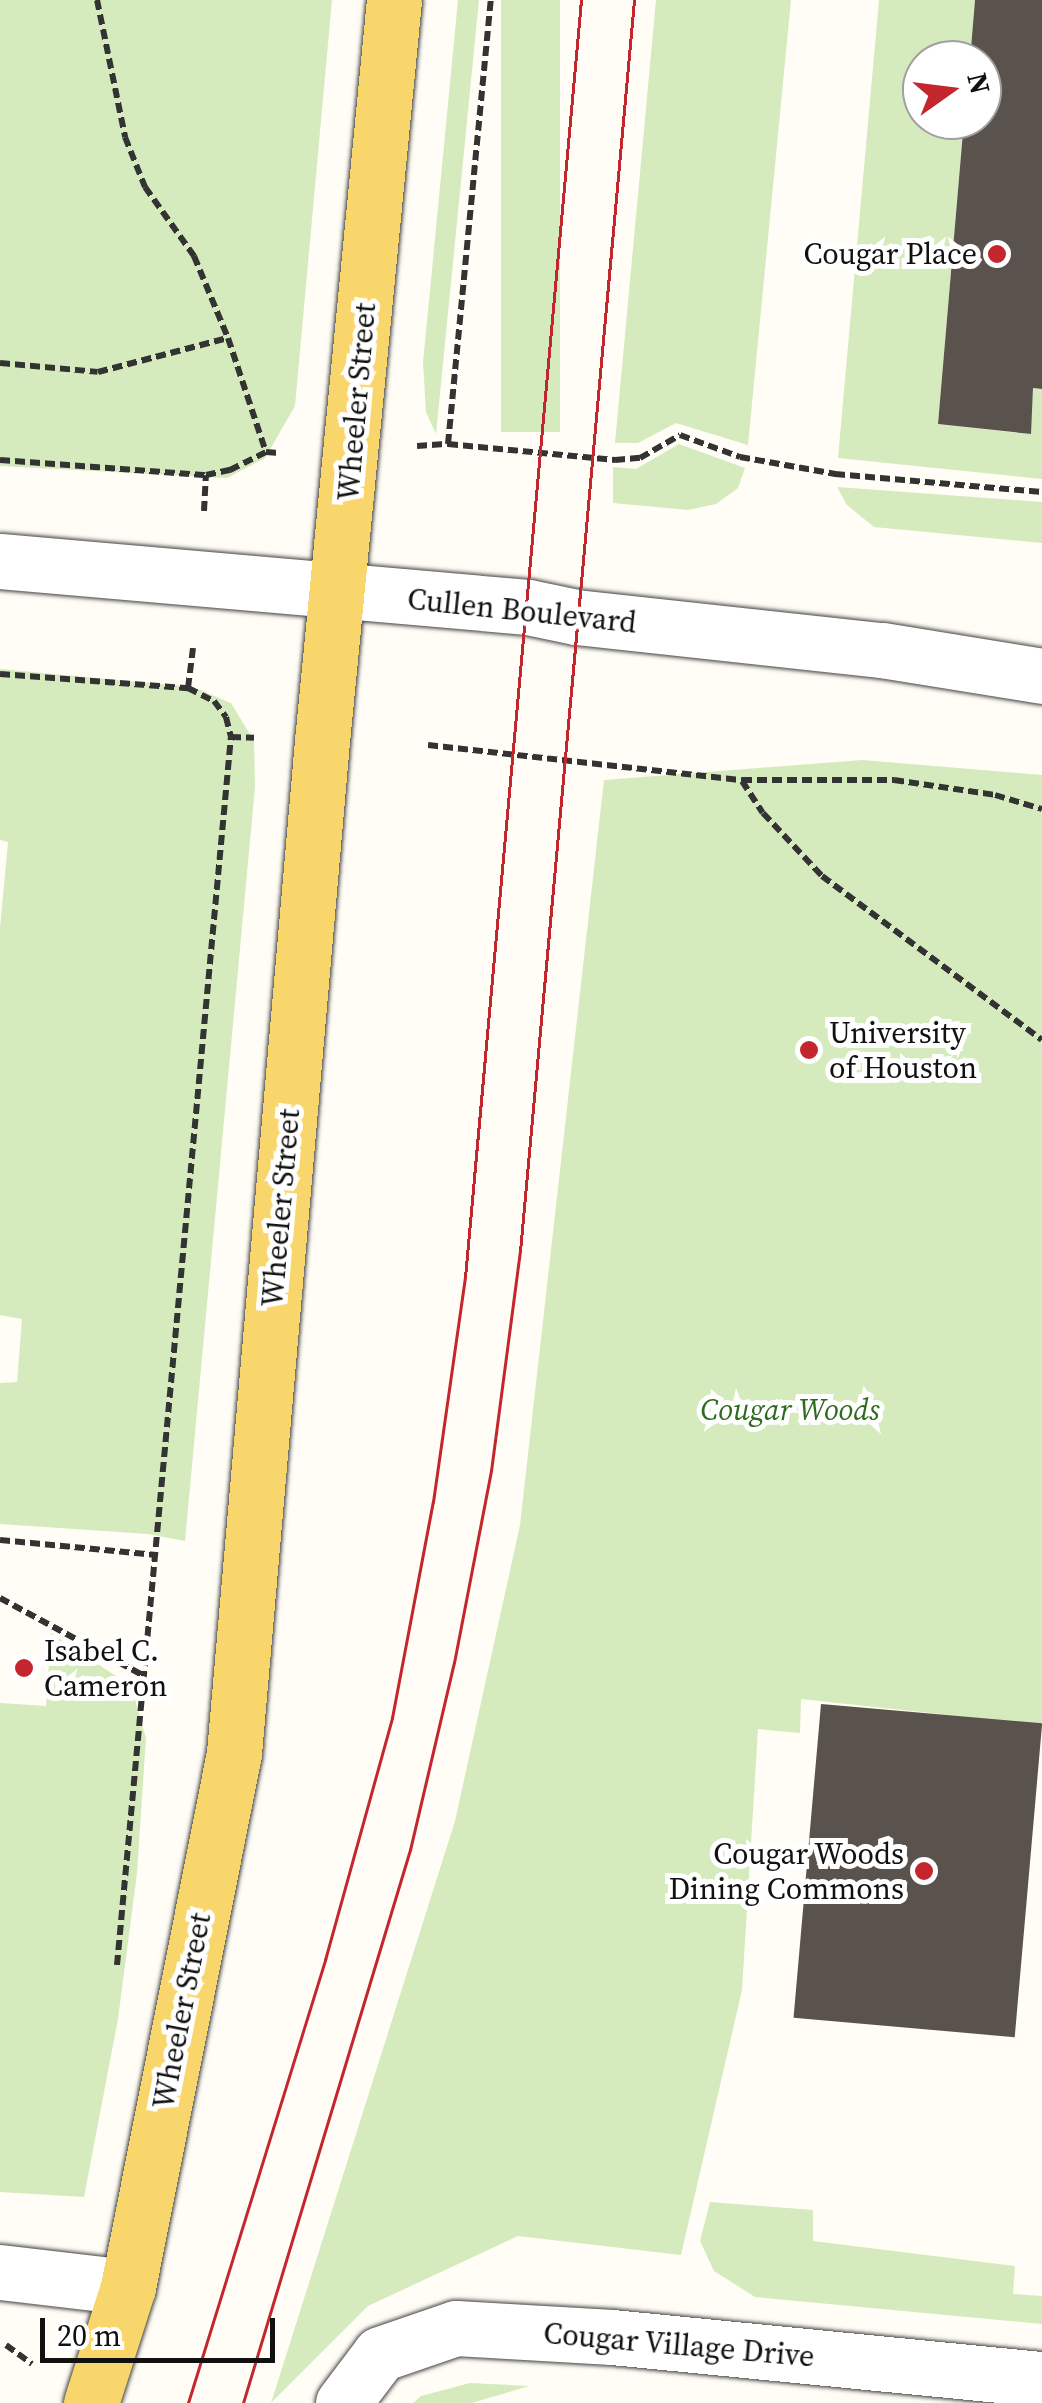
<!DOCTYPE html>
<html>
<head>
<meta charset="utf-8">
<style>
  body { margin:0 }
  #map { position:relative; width:1042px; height:2403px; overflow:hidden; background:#fffdf5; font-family:"Source Serif 4",serif }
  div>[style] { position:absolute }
  .green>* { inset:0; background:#d5ebbd; transform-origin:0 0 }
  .building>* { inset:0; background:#5a524d; transform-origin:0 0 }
  .path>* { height:6px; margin-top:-3px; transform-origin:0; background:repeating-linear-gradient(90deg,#333 0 10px,transparent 0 15px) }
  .roads { filter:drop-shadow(0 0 2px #444) drop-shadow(0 0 2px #444) }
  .minor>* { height:55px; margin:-27.5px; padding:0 27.5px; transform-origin:27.5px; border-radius:27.5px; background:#fff }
  .major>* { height:55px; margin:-27.5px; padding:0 27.5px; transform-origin:27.5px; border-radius:27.5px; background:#f9d66b }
  .tram>* { height:2.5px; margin:-1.25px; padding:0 1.25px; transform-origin:1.25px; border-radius:1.25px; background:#c4262e }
  .dots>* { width:28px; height:28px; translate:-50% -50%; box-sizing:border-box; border:5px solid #fff; border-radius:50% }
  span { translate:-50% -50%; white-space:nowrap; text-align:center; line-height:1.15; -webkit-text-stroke:10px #fff; paint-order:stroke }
  .poi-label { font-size:30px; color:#111 }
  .right { translate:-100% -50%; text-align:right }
  .left { translate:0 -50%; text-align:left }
  .street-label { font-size:30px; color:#111 }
  .park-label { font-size:30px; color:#2f6b1f; font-style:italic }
  .north { position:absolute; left:902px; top:40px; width:100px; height:100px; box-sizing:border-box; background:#fff; border:2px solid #a0a0a0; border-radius:50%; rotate:76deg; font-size:28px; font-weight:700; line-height:40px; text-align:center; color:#111 }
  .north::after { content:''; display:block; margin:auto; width:35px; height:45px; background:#c4262e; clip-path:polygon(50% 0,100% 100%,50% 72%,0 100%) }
  .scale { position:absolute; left:40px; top:2318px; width:235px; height:45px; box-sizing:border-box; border:5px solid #111; border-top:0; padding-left:12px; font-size:30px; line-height:35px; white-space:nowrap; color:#111; -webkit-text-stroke:8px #fff; paint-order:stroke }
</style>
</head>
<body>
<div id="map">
  <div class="green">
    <i style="clip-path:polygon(0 0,332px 0,295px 406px,265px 458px,227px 478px,0 466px)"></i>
    <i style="clip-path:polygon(458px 0,479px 0,436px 434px,426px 412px,423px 363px)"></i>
    <i style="left:501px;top:0;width:59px;height:432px"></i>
    <i style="clip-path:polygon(656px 0,791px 0,748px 445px,676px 423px,638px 443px,615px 443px)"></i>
    <i style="clip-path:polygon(879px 0,975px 0,970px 60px,922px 60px,922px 120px,964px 120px,938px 424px,1030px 434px,1033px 388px,1042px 389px,1042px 479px,838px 458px)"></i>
    <i style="clip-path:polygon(679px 444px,745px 468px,738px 488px,716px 504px,688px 510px,613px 503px,613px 467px,636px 469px)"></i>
    <i style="clip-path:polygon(837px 487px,1042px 502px,1042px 543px,874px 527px,847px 505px)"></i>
    <i style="clip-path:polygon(0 669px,193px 687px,231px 703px,254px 741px,255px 787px,185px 1541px,148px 1534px,0 1524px,0 1383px,17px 1382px,22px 1319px,0 1315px,0 928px,8px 842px,0 840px)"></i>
    <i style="clip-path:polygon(862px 760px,1042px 775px,1042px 1725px,801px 1699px,800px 1733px,758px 1729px,742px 1990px,681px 2255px,518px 2236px,368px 2306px,271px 2403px,455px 1821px,520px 1525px,604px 780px)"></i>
    <i style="clip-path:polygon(51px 1633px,131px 1686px,146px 1738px,137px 1873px,118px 2019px,84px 2197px,0 2192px,0 1703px,46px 1706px)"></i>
    <i style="clip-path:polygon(710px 2202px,813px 2210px,813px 2241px,1015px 2266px,1013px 2294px,1042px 2296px,1042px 2324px,755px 2297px,714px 2271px,700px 2241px)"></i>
    <i style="clip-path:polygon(470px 2383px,529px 2386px,472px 2403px,413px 2403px,421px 2396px)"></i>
  </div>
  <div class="building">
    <i style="clip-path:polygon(975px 0,1042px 0,1042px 389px,1033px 388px,1031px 434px,938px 424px,964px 120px,982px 120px,982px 60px,970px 60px)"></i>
    <i style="left:821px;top:1704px;width:222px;height:315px;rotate:5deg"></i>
  </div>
  <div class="path">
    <i style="left:97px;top:0;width:140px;rotate:78.4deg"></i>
    <i style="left:125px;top:137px;width:54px;rotate:68.2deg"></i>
    <i style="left:145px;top:187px;width:85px;rotate:54.6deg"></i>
    <i style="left:194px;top:256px;width:89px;rotate:67.5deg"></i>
    <i style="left:0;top:363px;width:98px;rotate:5.2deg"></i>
    <i style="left:98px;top:372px;width:134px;rotate:-14.7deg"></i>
    <i style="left:228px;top:338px;width:120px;rotate:71.6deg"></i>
    <i style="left:448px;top:444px;width:446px;rotate:-84.5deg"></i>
    <i style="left:417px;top:446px;width:31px;rotate:-4deg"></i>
    <i style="left:448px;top:444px;width:168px;rotate:5.5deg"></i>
    <i style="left:615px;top:460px;width:25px;rotate:-5deg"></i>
    <i style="left:640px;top:458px;width:46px;rotate:-29.9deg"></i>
    <i style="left:680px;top:435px;width:64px;rotate:20.1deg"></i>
    <i style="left:740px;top:457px;width:97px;rotate:10.1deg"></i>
    <i style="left:835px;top:474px;width:208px;rotate:5deg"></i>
    <i style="left:0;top:460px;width:207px;rotate:4.2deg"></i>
    <i style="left:206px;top:475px;width:25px;rotate:-12deg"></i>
    <i style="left:230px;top:470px;width:40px;rotate:-26.6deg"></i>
    <i style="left:266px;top:452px;width:13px;rotate:4deg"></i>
    <i style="left:204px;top:511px;width:36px;rotate:-87deg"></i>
    <i style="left:193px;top:648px;width:40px;rotate:97.1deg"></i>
    <i style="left:188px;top:688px;width:29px;rotate:27deg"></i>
    <i style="left:214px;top:701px;width:20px;rotate:53deg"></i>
    <i style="left:226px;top:717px;width:21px;rotate:76deg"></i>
    <i style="left:231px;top:737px;width:23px;rotate:2deg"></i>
    <i style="left:0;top:674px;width:189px;rotate:4.3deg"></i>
    <i style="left:428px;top:745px;width:316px;rotate:6.4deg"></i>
    <i style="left:742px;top:780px;width:152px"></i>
    <i style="left:894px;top:780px;width:102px;rotate:8.4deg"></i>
    <i style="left:995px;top:795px;width:49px;rotate:16.6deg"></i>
    <i style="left:742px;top:781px;width:38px;rotate:57deg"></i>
    <i style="left:763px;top:813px;width:86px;rotate:46.9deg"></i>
    <i style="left:822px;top:876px;width:274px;rotate:36.7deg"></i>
    <i style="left:0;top:1540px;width:157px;rotate:5.5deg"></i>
    <i style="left:0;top:1598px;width:164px;rotate:28.4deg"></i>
    <i style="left:117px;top:1965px;width:1233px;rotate:-84.7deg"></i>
    <i style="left:6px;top:2345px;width:32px;rotate:36deg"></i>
  </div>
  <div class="roads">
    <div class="minor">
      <i style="left:0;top:561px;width:530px;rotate:4.98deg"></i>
      <i style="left:528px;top:607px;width:49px;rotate:11.8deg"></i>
      <i style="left:576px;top:617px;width:308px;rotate:6.2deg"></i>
      <i style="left:882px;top:650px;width:162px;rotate:9.2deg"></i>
      <i style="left:0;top:2272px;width:129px;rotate:6.7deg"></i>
      <i style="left:343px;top:2403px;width:61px;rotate:-52.9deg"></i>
      <i style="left:380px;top:2354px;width:80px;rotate:-18.9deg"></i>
      <i style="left:456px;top:2328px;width:156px;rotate:3.3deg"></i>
      <i style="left:612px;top:2337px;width:432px;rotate:5.6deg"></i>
    </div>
    <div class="major">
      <i style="left:91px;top:2403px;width:122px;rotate:-72.3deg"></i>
      <i style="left:128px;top:2287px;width:544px;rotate:-78.77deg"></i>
      <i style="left:234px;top:1753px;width:1016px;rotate:-85.03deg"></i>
      <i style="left:322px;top:741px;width:744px;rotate:-84.45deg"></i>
    </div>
  </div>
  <div class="tram">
    <i style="left:188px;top:2403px;width:464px;rotate:-72.8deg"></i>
    <i style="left:325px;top:1960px;width:251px;rotate:-74.5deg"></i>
    <i style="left:392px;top:1718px;width:220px;rotate:-79.3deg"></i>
    <i style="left:433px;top:1502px;width:227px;rotate:-81.9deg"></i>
    <i style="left:465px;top:1277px;width:1282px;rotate:-84.81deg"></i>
    <i style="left:243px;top:2403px;width:578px;rotate:-73.2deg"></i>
    <i style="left:410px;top:1850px;width:192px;rotate:-76.8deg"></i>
    <i style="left:454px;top:1663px;width:196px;rotate:-79.1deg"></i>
    <i style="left:491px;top:1471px;width:222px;rotate:-82.5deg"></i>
    <i style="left:520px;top:1251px;width:1256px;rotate:-84.79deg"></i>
  </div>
  <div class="dots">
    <i style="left:997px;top:254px;background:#c4262e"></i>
    <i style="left:809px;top:1050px;background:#c4262e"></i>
    <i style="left:24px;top:1668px;background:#c4262e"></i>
    <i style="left:924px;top:1871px;background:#c4262e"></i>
  </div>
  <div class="poi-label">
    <span class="right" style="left:977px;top:254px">Cougar Place</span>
    <span class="left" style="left:829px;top:1050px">University<br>of Houston</span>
    <span class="left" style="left:44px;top:1668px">Isabel C.<br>Cameron</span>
    <span class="right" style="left:904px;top:1871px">Cougar Woods<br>Dining Commons</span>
  </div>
  <div class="street-label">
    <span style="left:357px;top:402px;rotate:-85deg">Wheeler Street</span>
    <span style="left:522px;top:611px;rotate:6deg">Cullen Boulevard</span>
    <span style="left:281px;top:1208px;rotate:-85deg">Wheeler Street</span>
    <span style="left:182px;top:2011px;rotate:-79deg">Wheeler Street</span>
    <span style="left:679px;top:2345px;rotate:5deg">Cougar Village Drive</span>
  </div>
  <div class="park-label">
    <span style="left:790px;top:1410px">Cougar Woods</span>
  </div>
  <div class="north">N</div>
  <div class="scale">20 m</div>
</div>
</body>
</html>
